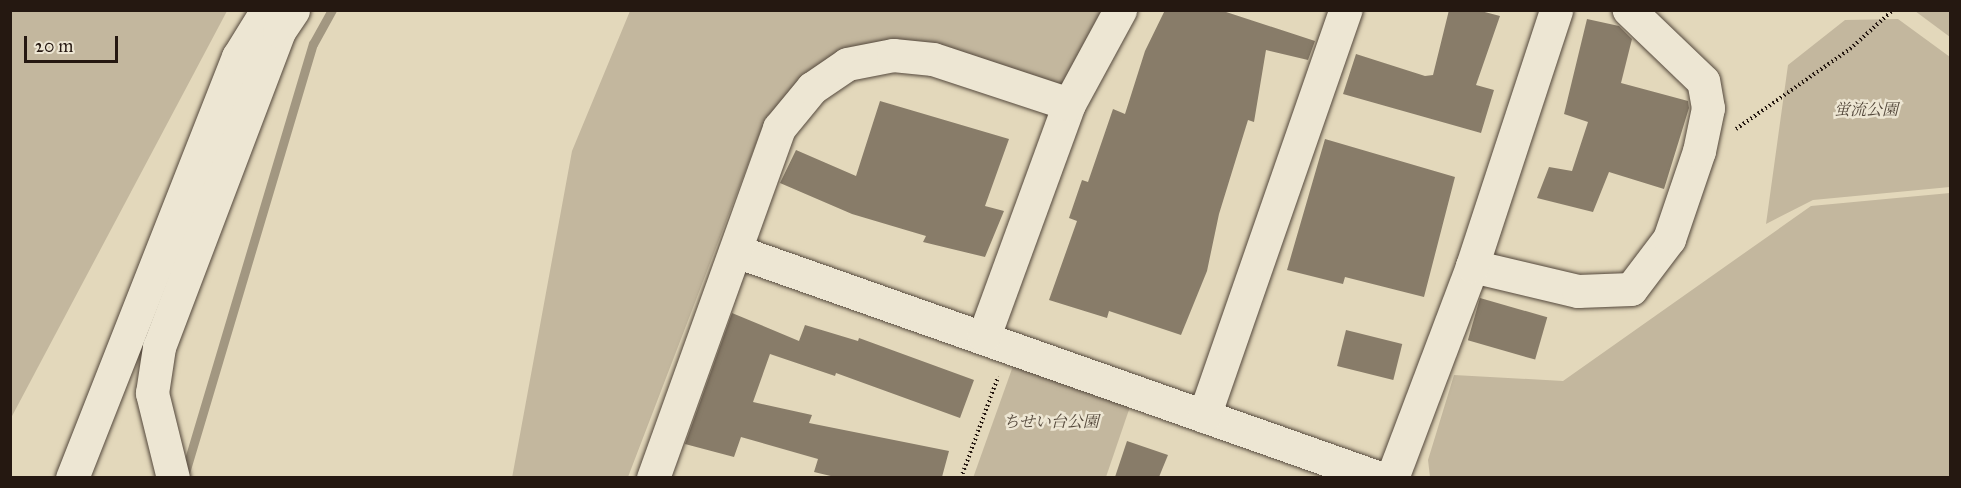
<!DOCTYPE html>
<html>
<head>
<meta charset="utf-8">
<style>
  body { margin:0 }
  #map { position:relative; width:1961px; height:488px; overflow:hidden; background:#e3d8bb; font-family:"IM FELL Great Primer","Noto Serif JP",serif }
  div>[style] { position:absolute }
  .green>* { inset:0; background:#c3b79e }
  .stream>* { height:9px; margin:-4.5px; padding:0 4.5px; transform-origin:4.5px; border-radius:4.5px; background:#a29781 }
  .building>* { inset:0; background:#887c69; transform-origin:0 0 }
  .path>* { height:4px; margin-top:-2px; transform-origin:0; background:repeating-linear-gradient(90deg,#251811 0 1.5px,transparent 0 4.5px) }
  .roads { filter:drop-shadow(0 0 2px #54483c) drop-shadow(0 0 2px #54483c) }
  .minor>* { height:33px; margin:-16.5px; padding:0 16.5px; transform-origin:16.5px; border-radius:16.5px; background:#ede6d3 }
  span { translate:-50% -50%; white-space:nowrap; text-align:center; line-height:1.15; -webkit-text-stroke:5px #ede6d3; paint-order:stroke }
  .park-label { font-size:16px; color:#54483b; font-style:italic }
  .frame { position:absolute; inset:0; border:12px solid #251811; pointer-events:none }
  .scale { position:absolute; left:24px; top:36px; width:94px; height:27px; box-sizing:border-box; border:3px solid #251811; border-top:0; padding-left:8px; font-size:18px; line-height:21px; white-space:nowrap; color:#251811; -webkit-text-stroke:4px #ede6d3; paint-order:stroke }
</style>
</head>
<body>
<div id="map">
  <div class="green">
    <i style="clip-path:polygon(11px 10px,227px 11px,11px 418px,10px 11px)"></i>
    <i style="clip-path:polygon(630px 11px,1101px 11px,1061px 88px,907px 40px,760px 133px,628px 477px,512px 478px,572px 151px)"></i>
    <i style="clip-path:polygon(1915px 11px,1950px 11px,1950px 37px)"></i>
    <i style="clip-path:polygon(1898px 19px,1950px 57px,1950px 187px,1813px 200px,1766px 224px,1788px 65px,1845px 20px)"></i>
    <i style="clip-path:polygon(1950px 193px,1950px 477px,1430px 477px,1428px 460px,1454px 375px,1563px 381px,1811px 206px)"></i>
    <i style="clip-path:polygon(1018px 352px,1134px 395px,1106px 477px,973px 478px)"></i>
  </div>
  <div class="stream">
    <i style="left:184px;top:476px;width:451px;rotate:-73.4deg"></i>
    <i style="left:313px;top:44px;width:39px;rotate:-61deg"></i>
  </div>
  <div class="building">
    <i style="clip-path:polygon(1165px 10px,1220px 10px,1315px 41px,1308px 60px,1266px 50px,1254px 122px,1248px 120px,1219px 214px,1207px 271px,1181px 335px,1109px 311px,1107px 318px,1049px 300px,1077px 221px,1069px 218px,1082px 180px,1088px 182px,1113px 109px,1125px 114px,1145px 51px)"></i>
    <i style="clip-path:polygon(1449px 10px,1477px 10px,1500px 16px,1476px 85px,1494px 90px,1481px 133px,1343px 94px,1356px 54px,1425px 76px,1433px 75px)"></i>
    <i style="clip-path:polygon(1587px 19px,1619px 26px,1632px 39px,1621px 83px,1688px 101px,1689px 108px,1664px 189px,1609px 172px,1593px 212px,1537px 198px,1549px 167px,1572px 171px,1588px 122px,1564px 114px)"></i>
    <i style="clip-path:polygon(880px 101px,1009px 139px,985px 206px,1004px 211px,985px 257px,923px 242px,926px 236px,852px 214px,780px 183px,796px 150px,856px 176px)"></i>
    <i style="clip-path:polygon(1325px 139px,1455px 177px,1424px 297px,1345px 277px,1343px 284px,1287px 270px)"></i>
    <i style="left:1480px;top:298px;width:70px;height:44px;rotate:16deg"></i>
    <i style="clip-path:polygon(732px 313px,799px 341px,805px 325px,858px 341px,859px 338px,974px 380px,960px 418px,836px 373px,835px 376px,770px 354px,753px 402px,812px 415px,809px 423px,949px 451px,942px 477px,835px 477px,814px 472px,818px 459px,741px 437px,734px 457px,685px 444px)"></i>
    <i style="left:1346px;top:330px;width:58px;height:37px;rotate:14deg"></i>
    <i style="clip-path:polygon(1127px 441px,1168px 455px,1159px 477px,1115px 477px)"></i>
  </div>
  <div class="path">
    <i style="left:1736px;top:129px;width:139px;rotate:-35.1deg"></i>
    <i style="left:1850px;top:49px;width:58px;rotate:-42.2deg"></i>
    <i style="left:961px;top:478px;width:108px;rotate:-69.9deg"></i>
  </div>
  <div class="roads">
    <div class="minor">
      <i style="left:736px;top:251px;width:683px;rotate:19.42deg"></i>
      <i style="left:1472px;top:266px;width:109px;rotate:13.3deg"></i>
      <i style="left:1578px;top:291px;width:53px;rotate:-2.2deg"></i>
      <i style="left:1631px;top:289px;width:63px;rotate:-52.8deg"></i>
      <i style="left:1669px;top:239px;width:93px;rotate:-71.2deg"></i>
      <i style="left:1699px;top:151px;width:44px;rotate:-78.2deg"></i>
      <i style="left:1708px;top:108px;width:27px;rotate:-100deg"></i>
      <i style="left:1703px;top:81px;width:103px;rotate:-136.2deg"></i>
      <i style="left:984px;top:336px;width:247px;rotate:-69.9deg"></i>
      <i style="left:1069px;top:104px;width:107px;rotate:-61.5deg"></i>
      <i style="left:1204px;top:416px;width:430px;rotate:-70.8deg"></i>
      <i style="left:72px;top:478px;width:453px;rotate:-68.5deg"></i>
      <i style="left:238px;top:57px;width:55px;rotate:-58.3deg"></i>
      <i style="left:173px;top:478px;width:88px;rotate:-103.9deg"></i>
      <i style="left:152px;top:393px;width:47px;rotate:-81.3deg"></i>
      <i style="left:159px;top:347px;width:338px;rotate:-69.2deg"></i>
      <i style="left:279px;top:31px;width:25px;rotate:-56deg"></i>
      <i style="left:653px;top:478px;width:372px;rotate:-70.2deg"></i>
      <i style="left:779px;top:128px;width:52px;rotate:-50.5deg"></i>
      <i style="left:812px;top:88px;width:42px;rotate:-34.4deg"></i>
      <i style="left:847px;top:64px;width:47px;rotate:-11.1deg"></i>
      <i style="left:893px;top:55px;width:40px;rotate:5.7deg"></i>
      <i style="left:933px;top:59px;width:143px;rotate:18.3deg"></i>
      <i style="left:1392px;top:478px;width:227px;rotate:-69.3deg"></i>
      <i style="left:1472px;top:266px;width:269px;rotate:-71.8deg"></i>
    </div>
  </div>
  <div class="park-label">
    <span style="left:1866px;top:110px">蛍流公園</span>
    <span style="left:1051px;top:422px">ちせい台公園</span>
  </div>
  <div class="frame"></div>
  <div class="scale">20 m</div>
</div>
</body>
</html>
